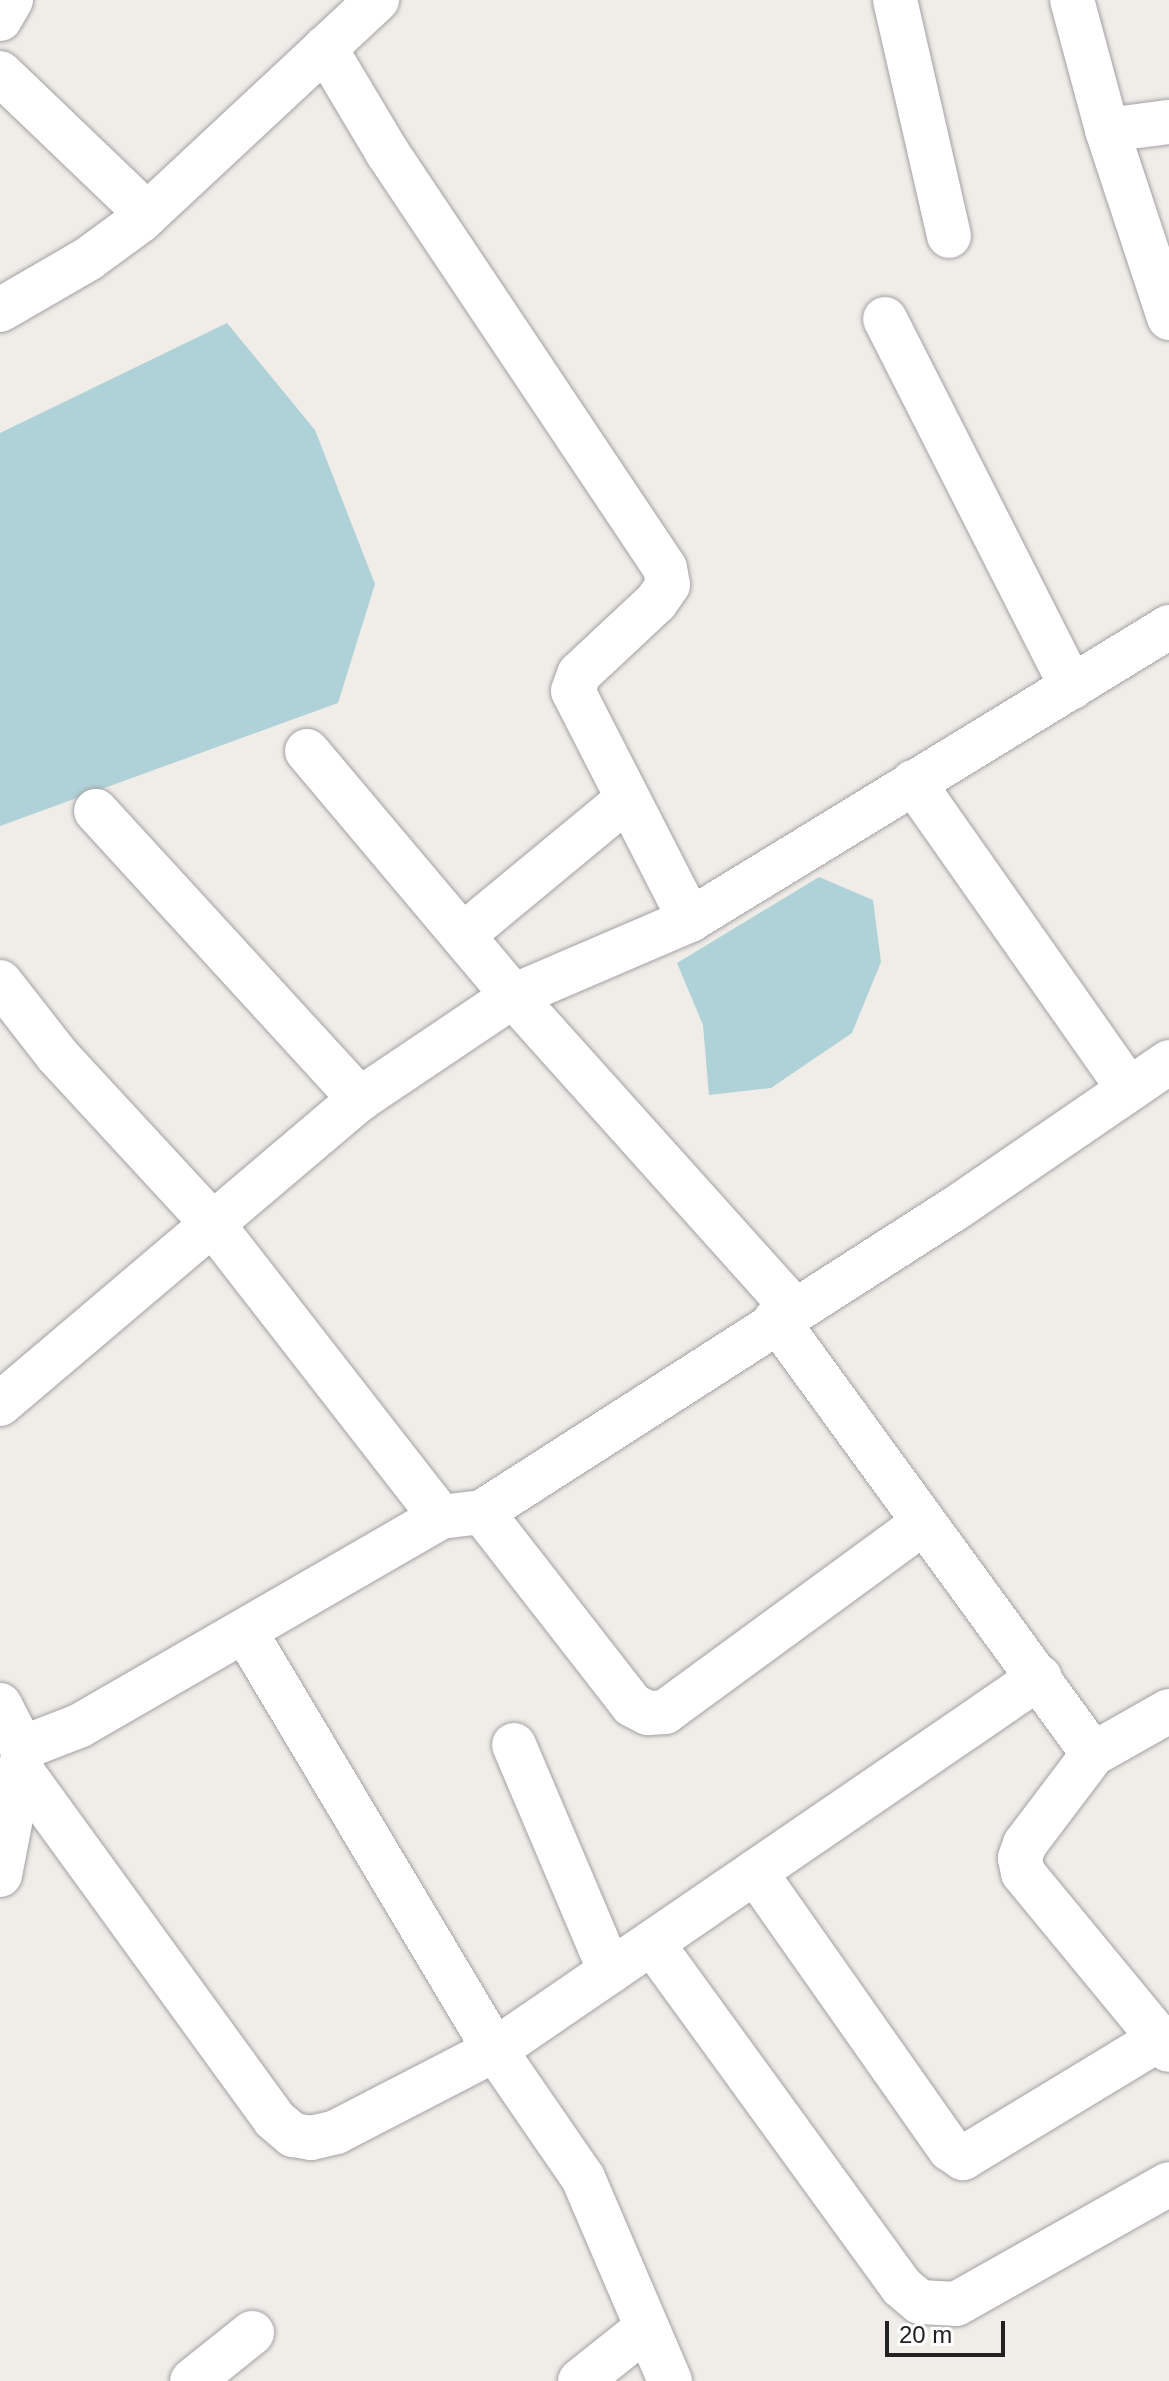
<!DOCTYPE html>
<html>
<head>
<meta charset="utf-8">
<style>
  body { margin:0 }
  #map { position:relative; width:1169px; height:2381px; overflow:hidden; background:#f0ede9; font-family:Helvetica,sans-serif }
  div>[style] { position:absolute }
  .water>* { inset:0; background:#afd2d8 }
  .roads { filter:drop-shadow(0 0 2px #a2a2a2) drop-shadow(0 0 2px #a2a2a2) }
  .minor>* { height:44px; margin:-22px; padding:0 22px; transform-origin:22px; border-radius:22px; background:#fff }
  span { translate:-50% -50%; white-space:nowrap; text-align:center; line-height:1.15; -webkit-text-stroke:8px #fff; paint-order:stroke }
  .scale { position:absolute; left:885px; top:2321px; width:120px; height:36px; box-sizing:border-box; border:4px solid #212121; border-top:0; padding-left:10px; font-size:24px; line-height:28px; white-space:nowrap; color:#212121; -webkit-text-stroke:6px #fff; paint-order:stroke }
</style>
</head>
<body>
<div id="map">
  <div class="water">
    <i style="clip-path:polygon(227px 323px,315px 430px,375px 584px,338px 703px,0 826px,0 433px)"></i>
    <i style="clip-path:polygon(819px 877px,873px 900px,881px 962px,852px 1033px,771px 1088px,709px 1095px,703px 1025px,677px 963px)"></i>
  </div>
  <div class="roads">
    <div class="minor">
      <i style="left:895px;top:0;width:242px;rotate:77.1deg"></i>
      <i style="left:1072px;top:0;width:135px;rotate:74.9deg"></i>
      <i style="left:1107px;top:130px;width:198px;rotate:71.7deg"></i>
      <i style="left:0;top:19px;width:22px;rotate:-60deg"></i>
      <i style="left:325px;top:48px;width:121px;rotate:59.2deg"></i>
      <i style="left:387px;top:152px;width:500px;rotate:56.25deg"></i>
      <i style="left:665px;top:568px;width:17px;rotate:80deg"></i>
      <i style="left:668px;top:585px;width:21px;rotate:125deg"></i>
      <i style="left:656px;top:602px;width:105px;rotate:136.9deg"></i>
      <i style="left:579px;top:674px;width:18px;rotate:109deg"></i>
      <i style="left:573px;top:691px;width:257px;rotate:62.9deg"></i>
      <i style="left:0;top:73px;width:204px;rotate:43.8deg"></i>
      <i style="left:1107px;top:130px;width:63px;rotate:-7.4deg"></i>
      <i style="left:0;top:310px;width:102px;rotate:-30.1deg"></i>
      <i style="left:88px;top:259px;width:66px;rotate:-36.3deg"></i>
      <i style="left:141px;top:220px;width:323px;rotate:-43deg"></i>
      <i style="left:885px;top:319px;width:413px;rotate:63.1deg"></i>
      <i style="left:307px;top:751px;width:320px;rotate:49.9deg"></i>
      <i style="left:513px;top:996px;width:419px;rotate:48.1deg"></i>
      <i style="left:913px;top:782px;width:375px;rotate:54.9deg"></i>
      <i style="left:96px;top:811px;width:391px;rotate:47.5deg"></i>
      <i style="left:463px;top:935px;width:212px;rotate:-39.6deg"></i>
      <i style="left:0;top:982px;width:93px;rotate:52deg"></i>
      <i style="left:57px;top:1055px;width:227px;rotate:47.3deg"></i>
      <i style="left:211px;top:1222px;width:374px;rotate:52.1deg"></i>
      <i style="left:776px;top:1319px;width:538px;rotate:53.92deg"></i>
      <i style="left:0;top:1404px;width:472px;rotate:-40.3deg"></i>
      <i style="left:360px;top:1099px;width:184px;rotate:-33.9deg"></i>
      <i style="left:513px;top:996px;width:193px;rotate:-23.2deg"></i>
      <i style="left:690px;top:920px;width:562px;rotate:-31.45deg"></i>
      <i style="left:482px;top:1512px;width:244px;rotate:52.1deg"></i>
      <i style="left:632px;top:1705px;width:18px;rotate:27deg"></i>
      <i style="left:648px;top:1713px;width:17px;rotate:-3deg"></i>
      <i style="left:665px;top:1712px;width:320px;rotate:-36.2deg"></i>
      <i style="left:246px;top:1633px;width:486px;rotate:59.2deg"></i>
      <i style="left:495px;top:2050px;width:155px;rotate:55.5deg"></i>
      <i style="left:583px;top:2178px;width:221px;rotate:66.8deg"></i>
      <i style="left:0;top:1705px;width:48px;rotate:62.9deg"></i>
      <i style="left:22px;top:1748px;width:61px;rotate:-21.1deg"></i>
      <i style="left:79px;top:1726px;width:418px;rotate:-30deg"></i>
      <i style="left:441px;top:1517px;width:41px;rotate:-7deg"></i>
      <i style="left:482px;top:1512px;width:567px;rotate:-32.68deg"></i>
      <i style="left:959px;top:1206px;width:255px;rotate:-34.4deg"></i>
      <i style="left:1169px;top:1711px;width:87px;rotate:150.5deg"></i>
      <i style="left:1093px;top:1754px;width:113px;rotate:127.1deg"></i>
      <i style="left:1025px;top:1844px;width:15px;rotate:110deg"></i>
      <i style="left:1020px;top:1858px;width:15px;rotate:79deg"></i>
      <i style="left:1023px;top:1873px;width:229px;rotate:50.5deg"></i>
      <i style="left:514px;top:1745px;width:246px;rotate:67deg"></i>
      <i style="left:23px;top:1773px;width:427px;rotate:54deg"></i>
      <i style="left:274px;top:2119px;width:25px;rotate:40deg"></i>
      <i style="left:293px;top:2135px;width:18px;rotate:9deg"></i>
      <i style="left:311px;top:2138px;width:26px;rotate:-13deg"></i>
      <i style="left:336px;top:2132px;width:179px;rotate:-27.3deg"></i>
      <i style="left:495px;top:2050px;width:660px;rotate:-34.39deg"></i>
      <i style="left:755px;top:1872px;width:339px;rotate:54.9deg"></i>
      <i style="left:950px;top:2149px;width:16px;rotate:35deg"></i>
      <i style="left:963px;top:2158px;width:228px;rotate:-31.2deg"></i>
      <i style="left:0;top:1875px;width:121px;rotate:-79.1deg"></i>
      <i style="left:652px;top:1943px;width:425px;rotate:54deg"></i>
      <i style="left:902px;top:2287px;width:23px;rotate:40deg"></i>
      <i style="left:920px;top:2302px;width:36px;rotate:3deg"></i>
      <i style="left:956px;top:2304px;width:244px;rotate:-29.4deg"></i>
      <i style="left:192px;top:2381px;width:77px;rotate:-38.7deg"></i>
      <i style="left:580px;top:2381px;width:82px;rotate:-38.6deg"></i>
    </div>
  </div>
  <div class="scale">20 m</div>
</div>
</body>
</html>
